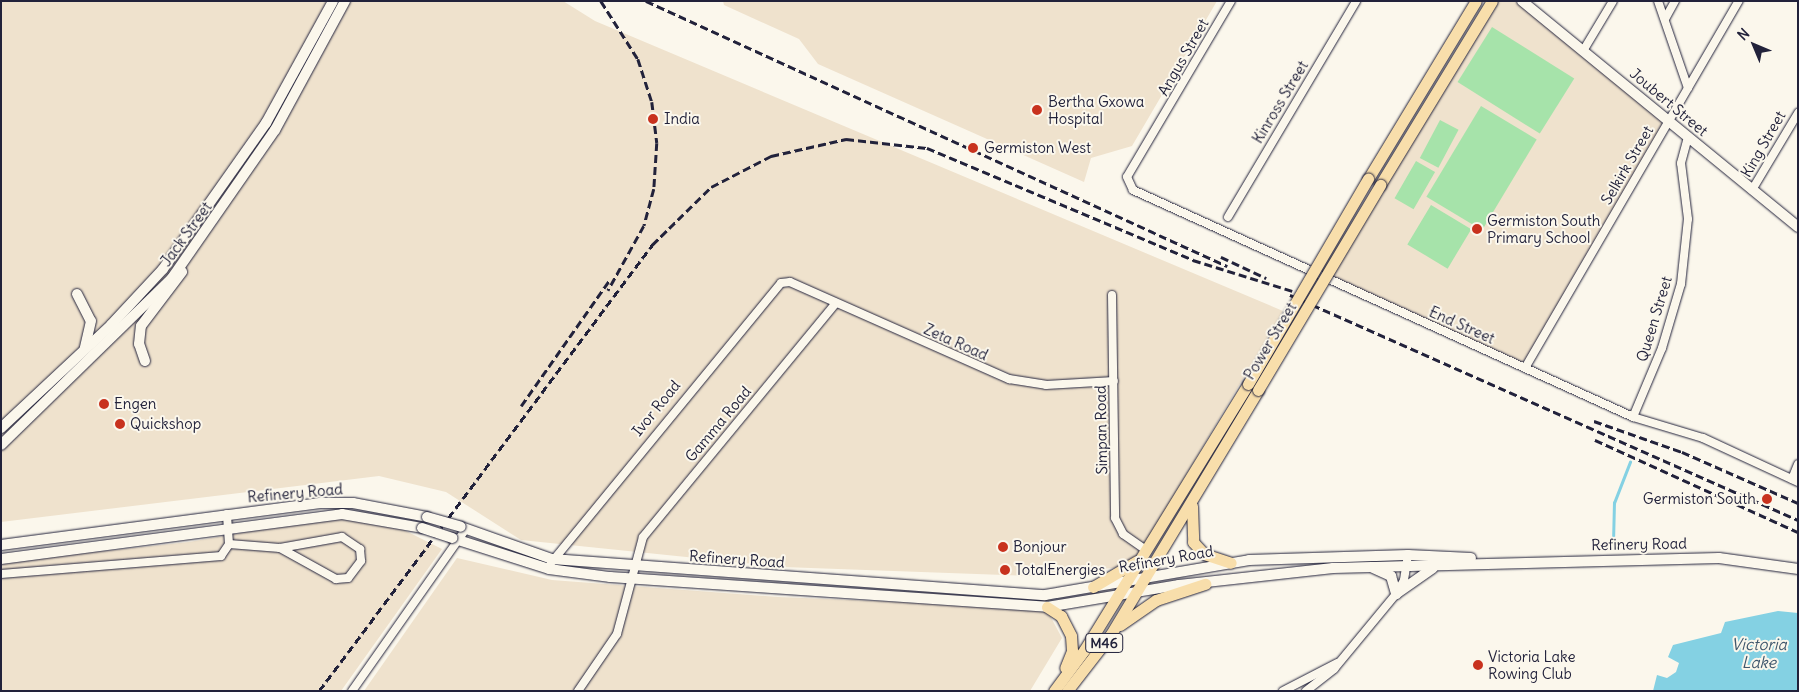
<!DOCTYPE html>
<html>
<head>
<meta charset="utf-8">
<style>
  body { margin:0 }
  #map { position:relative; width:1799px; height:692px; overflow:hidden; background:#fbf7ec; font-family:Delius,sans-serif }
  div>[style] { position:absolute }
  .built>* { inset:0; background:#efe2cd }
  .green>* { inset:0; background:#a6e3aa; transform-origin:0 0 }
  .water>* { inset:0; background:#84d1e3 }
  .stream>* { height:2.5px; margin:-1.25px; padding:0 1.25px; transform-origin:1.25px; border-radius:1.25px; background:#84d1e3 }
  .roads { filter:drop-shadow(0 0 1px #22223b) drop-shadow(0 0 1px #22223b) }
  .street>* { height:8px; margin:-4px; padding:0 4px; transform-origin:4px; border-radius:4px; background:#fbf7ec }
  .secondary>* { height:10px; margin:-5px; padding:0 5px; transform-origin:5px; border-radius:5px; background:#fbf7ec }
  .primary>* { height:11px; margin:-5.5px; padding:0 5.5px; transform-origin:5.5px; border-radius:5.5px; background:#f8deab }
  .rail>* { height:2.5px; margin-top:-1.25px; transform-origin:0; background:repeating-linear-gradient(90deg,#22223b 0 8px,transparent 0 12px) }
  .bridges { filter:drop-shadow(0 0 1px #22223b) drop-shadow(0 0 1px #22223b) }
  .secondary-bridge>* { height:10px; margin:-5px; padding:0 5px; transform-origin:5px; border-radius:5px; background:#fbf7ec }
  .primary-bridge>* { height:11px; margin:-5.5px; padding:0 5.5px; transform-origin:5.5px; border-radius:5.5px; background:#f8deab }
  .dots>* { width:14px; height:14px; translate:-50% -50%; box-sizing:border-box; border:2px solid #fbf7ec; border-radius:50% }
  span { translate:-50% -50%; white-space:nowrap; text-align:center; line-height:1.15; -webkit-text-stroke:4px #fbf7ec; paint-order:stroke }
  .shield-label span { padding:1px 4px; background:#fbf7ec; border:1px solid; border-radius:4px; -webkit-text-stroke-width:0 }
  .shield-label { font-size:14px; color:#22223b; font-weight:700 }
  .street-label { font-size:15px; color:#22223b }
  .poi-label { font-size:15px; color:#22223b }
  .left { translate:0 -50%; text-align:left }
  .right { translate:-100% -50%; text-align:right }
  .water-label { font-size:16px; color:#3f576d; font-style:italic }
  .frame { position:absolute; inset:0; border:2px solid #22223b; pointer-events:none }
  .north { position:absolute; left:1729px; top:20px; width:50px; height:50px; -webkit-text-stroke:4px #fbf7ec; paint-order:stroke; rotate:315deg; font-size:14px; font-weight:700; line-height:20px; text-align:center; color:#22223b }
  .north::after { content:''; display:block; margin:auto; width:18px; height:22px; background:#22223b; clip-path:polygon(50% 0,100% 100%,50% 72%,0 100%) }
</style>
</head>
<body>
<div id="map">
  <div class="built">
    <i style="clip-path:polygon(1px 1px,563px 1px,595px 21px,1283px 311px,1132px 566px,1033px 576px,783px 567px,521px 540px,446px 492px,379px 476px,1px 522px)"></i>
    <i style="clip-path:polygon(723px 1px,1217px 1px,1132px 146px,1091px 158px,1084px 182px,818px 64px,799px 39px,724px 5px)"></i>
    <i style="clip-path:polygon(1489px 1px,1520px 1px,1670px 124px,1526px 368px,1320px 274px)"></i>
    <i style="clip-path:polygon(333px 517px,404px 530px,442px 549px,341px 691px,1px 691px,1px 562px,189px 542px)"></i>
    <i style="clip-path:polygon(457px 558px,552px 580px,778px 597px,1022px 607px,1048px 612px,1062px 638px,1030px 691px,364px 691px)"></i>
  </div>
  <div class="green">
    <i style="left:1492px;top:27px;width:97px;height:65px;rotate:32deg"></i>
    <i style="left:1481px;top:106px;width:65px;height:106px;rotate:31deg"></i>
    <i style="left:1440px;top:120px;width:21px;height:43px;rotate:28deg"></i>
    <i style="left:1416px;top:161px;width:22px;height:43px;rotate:30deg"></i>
    <i style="left:1431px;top:205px;width:47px;height:46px;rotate:31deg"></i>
  </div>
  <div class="water">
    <i style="clip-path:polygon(1778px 611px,1798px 613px,1798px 691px,1653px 691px,1657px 675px,1667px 678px,1676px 672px,1679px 663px,1668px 657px,1673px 645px,1721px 633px,1725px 622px)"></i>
  </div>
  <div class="stream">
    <i style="left:1613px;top:543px;width:40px;rotate:-88.6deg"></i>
    <i style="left:1614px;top:503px;width:44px;rotate:-68.7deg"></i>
  </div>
  <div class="roads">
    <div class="street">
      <i style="left:1231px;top:1px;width:204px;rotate:120.6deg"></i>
      <i style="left:1127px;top:177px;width:14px;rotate:65deg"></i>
      <i style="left:1133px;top:190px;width:549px;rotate:24.42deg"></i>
      <i style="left:1633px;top:417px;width:73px;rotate:16.7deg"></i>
      <i style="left:1703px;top:438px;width:105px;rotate:24.9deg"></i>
      <i style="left:1658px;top:1px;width:92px;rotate:71deg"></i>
      <i style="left:1665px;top:19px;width:21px;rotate:-61deg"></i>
      <i style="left:1583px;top:51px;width:58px;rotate:-59deg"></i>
      <i style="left:1752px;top:190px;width:90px;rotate:-59.1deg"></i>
      <i style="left:1228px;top:217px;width:251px;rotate:-59.3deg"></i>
      <i style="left:1112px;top:295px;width:223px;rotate:89.2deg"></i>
      <i style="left:1115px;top:518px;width:18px;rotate:63deg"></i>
      <i style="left:1123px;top:534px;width:28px;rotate:35deg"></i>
      <i style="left:1525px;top:368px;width:425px;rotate:-59.8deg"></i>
      <i style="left:1633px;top:417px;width:75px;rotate:-67.2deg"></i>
      <i style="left:1662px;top:348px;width:67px;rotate:-73.5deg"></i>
      <i style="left:1681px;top:284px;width:65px;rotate:-83.9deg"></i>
      <i style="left:1688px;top:219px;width:56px;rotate:-97.1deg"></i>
      <i style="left:1681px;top:163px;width:27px;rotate:-75deg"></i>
      <i style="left:1792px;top:479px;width:16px;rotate:-68deg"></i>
      <i style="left:229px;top:544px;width:51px;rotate:4.5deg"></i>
      <i style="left:280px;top:548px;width:63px;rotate:-10.1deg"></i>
      <i style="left:342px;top:537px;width:22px;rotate:34deg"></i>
      <i style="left:360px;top:549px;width:12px;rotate:85deg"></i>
      <i style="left:361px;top:561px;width:21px;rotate:127deg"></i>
      <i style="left:348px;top:578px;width:12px;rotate:175deg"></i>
      <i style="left:336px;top:579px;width:64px;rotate:-151deg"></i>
      <i style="left:551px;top:563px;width:362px;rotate:-50.6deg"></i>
      <i style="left:781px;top:283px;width:9px;rotate:-6deg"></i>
      <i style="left:790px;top:282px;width:240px;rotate:23.9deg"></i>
      <i style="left:1009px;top:379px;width:37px;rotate:9deg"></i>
      <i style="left:1046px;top:385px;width:68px;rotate:-3.4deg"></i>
      <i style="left:1px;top:574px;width:221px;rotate:-4.7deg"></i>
      <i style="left:221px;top:556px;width:14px;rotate:-56deg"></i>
      <i style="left:229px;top:544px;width:30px;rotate:-94deg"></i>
      <i style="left:352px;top:691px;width:198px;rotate:-54.9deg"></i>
      <i style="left:578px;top:691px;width:69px;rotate:-55.6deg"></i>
      <i style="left:617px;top:634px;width:100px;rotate:-75deg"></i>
      <i style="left:643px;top:537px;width:303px;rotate:-50.5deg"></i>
      <i style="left:1283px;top:691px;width:61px;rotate:-27.4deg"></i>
      <i style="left:1306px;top:691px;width:36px;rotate:-38deg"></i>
      <i style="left:1334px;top:669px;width:97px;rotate:-50.4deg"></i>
      <i style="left:1396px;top:594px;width:16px;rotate:-60deg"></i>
      <i style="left:1404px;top:580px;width:25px;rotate:-81deg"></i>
    </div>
    <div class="secondary">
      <i style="left:1522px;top:1px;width:357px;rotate:39.3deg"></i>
      <i style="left:77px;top:294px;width:30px;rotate:63deg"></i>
      <i style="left:91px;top:321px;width:28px;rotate:103deg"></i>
      <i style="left:145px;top:361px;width:18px;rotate:-109deg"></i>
      <i style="left:139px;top:344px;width:18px;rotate:-84deg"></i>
      <i style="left:141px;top:326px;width:68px;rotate:-52.8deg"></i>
      <i style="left:1px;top:428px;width:151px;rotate:-43.1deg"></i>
      <i style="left:111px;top:325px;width:76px;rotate:-47.1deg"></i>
      <i style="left:163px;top:269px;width:179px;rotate:-54.8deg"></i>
      <i style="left:266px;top:123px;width:139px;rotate:-61.2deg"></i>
      <i style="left:1px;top:445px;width:239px;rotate:-44.3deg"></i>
      <i style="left:172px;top:278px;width:180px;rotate:-55.2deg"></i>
      <i style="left:275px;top:130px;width:147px;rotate:-61.5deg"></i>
      <i style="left:461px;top:527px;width:96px;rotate:19.4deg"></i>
      <i style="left:552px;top:559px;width:494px;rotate:4.2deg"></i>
      <i style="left:1045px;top:595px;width:207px;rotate:-9.7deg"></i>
      <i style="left:1249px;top:560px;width:159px;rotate:-1.8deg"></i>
      <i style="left:1408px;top:555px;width:63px;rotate:2.7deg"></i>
      <i style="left:452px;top:538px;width:102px;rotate:17.7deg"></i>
      <i style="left:549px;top:569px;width:62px;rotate:7.5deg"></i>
      <i style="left:610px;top:577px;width:438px;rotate:3.9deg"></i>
      <i style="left:1047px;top:607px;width:134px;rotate:-9.5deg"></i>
      <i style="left:1179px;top:585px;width:155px;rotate:-6.3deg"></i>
      <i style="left:1333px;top:568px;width:386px;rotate:-1.5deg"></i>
      <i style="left:1719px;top:558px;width:80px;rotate:7.9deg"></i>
      <i style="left:1px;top:545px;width:322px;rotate:-7.5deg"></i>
      <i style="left:320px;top:503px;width:33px"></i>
      <i style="left:353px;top:503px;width:75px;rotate:10.7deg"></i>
      <i style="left:1px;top:559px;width:344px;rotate:-7.5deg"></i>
      <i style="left:342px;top:514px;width:81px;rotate:9.9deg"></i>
      <i style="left:1373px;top:568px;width:20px;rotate:24deg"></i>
      <i style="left:1391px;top:576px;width:19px;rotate:74deg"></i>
      <i style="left:1396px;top:594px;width:45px;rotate:-35.1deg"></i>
    </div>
    <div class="primary">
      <i style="left:1368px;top:179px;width:208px;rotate:-58.8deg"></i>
      <i style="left:1380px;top:185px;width:215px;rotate:-58.7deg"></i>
      <i style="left:1192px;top:506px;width:36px;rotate:88deg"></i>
      <i style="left:1193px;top:542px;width:16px;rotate:47deg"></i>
      <i style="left:1204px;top:554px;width:28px;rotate:18deg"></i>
      <i style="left:1093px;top:587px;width:51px;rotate:-30.6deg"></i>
      <i style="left:1047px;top:607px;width:17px;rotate:33deg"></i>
      <i style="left:1061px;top:616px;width:22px;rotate:63deg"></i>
      <i style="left:1071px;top:636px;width:15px;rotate:86deg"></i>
      <i style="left:1072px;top:651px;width:18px;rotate:112deg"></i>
      <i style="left:1120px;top:625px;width:44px;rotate:-34.8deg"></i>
      <i style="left:1156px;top:600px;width:52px;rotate:-18.1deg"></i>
      <i style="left:1054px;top:691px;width:52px;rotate:-53.6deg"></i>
      <i style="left:1085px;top:649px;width:311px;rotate:-58.4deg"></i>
      <i style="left:1067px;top:691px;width:72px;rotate:-52.3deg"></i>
      <i style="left:1111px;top:634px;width:285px;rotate:-58.9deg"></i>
    </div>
  </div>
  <div class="rail">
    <i style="left:601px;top:1px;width:69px;rotate:57.5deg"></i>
    <i style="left:638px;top:59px;width:45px;rotate:72deg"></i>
    <i style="left:652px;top:102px;width:41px;rotate:83deg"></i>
    <i style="left:657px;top:143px;width:46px;rotate:93.7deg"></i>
    <i style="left:654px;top:189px;width:38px;rotate:105deg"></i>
    <i style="left:644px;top:226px;width:74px;rotate:119deg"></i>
    <i style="left:646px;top:1px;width:639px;rotate:24.52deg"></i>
    <i style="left:1221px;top:257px;width:50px;rotate:25deg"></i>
    <i style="left:1290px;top:295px;width:556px;rotate:23.89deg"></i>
    <i style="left:521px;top:406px;width:153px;rotate:-54.9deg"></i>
    <i style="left:1594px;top:421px;width:93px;rotate:19.4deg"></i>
    <i style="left:1682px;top:452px;width:127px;rotate:23.7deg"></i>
    <i style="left:1595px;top:440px;width:223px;rotate:24.4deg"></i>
    <i style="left:319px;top:691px;width:557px;rotate:-53.25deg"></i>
    <i style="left:652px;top:245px;width:83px;rotate:-44.5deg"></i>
    <i style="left:711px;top:187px;width:68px;rotate:-27.3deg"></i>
    <i style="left:771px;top:156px;width:77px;rotate:-12.8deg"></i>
    <i style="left:846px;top:139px;width:81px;rotate:6.3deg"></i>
    <i style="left:927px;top:148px;width:289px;rotate:22.8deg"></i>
    <i style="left:1193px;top:260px;width:114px;rotate:17.3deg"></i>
  </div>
  <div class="bridges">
    <div class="secondary-bridge">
      <i style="left:427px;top:517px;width:35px;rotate:16deg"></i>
      <i style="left:422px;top:528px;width:32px;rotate:18deg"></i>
    </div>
    <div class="primary-bridge">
      <i style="left:1248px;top:384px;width:238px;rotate:-59.7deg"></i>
      <i style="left:1258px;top:390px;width:239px;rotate:-59.2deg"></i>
    </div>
  </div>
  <div class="dots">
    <i style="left:1037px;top:110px;background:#c8321e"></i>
    <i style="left:653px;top:119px;background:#c8321e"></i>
    <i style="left:973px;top:148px;background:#c8321e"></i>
    <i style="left:1477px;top:229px;background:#c8321e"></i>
    <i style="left:104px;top:404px;background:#c8321e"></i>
    <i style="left:120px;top:424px;background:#c8321e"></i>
    <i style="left:1767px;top:499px;background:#c8321e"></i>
    <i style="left:1003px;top:547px;background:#c8321e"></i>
    <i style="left:1005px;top:570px;background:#c8321e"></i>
    <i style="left:1478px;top:665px;background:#c8321e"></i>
  </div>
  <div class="shield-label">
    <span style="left:1104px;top:643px">M46</span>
  </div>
  <div class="street-label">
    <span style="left:1183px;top:57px;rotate:-60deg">Angus Street</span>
    <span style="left:1280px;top:102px;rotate:-59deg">Kinross Street</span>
    <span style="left:1669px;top:102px;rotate:40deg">Joubert Street</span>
    <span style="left:1763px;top:144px;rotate:-60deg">King Street</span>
    <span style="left:1627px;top:165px;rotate:-60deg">Selkirk Street</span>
    <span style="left:186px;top:234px;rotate:-54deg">Jack Street</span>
    <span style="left:1654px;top:319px;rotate:-73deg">Queen Street</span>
    <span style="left:1462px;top:325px;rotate:24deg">End Street</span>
    <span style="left:1270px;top:341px;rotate:-59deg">Power Street</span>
    <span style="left:956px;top:342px;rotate:24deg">Zeta Road</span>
    <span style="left:656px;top:408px;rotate:-51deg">Ivor Road</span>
    <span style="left:718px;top:424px;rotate:-50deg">Gamma Road</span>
    <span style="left:1101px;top:430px;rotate:-91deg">Simpan Road</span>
    <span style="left:295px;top:493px;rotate:-5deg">Refinery Road</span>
    <span style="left:1639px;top:544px;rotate:-1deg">Refinery Road</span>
    <span style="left:737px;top:559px;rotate:4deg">Refinery Road</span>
    <span style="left:1166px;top:559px;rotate:-10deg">Refinery Road</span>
  </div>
  <div class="poi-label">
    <span class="left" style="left:1048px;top:110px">Bertha Gxowa<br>Hospital</span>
    <span class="left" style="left:664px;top:119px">India</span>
    <span class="left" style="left:984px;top:148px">Germiston West</span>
    <span class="left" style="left:1487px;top:229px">Germiston South<br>Primary School</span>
    <span class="left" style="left:114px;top:404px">Engen</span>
    <span class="left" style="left:130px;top:424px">Quickshop</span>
    <span class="right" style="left:1756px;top:499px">Germiston South</span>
    <span class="left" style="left:1013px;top:547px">Bonjour</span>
    <span class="left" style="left:1015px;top:570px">TotalEnergies</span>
    <span class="left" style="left:1488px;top:665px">Victoria Lake<br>Rowing Club</span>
  </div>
  <div class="water-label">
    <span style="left:1759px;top:653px">Victoria<br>Lake</span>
  </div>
  <div class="frame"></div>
  <div class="north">N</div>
</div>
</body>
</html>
